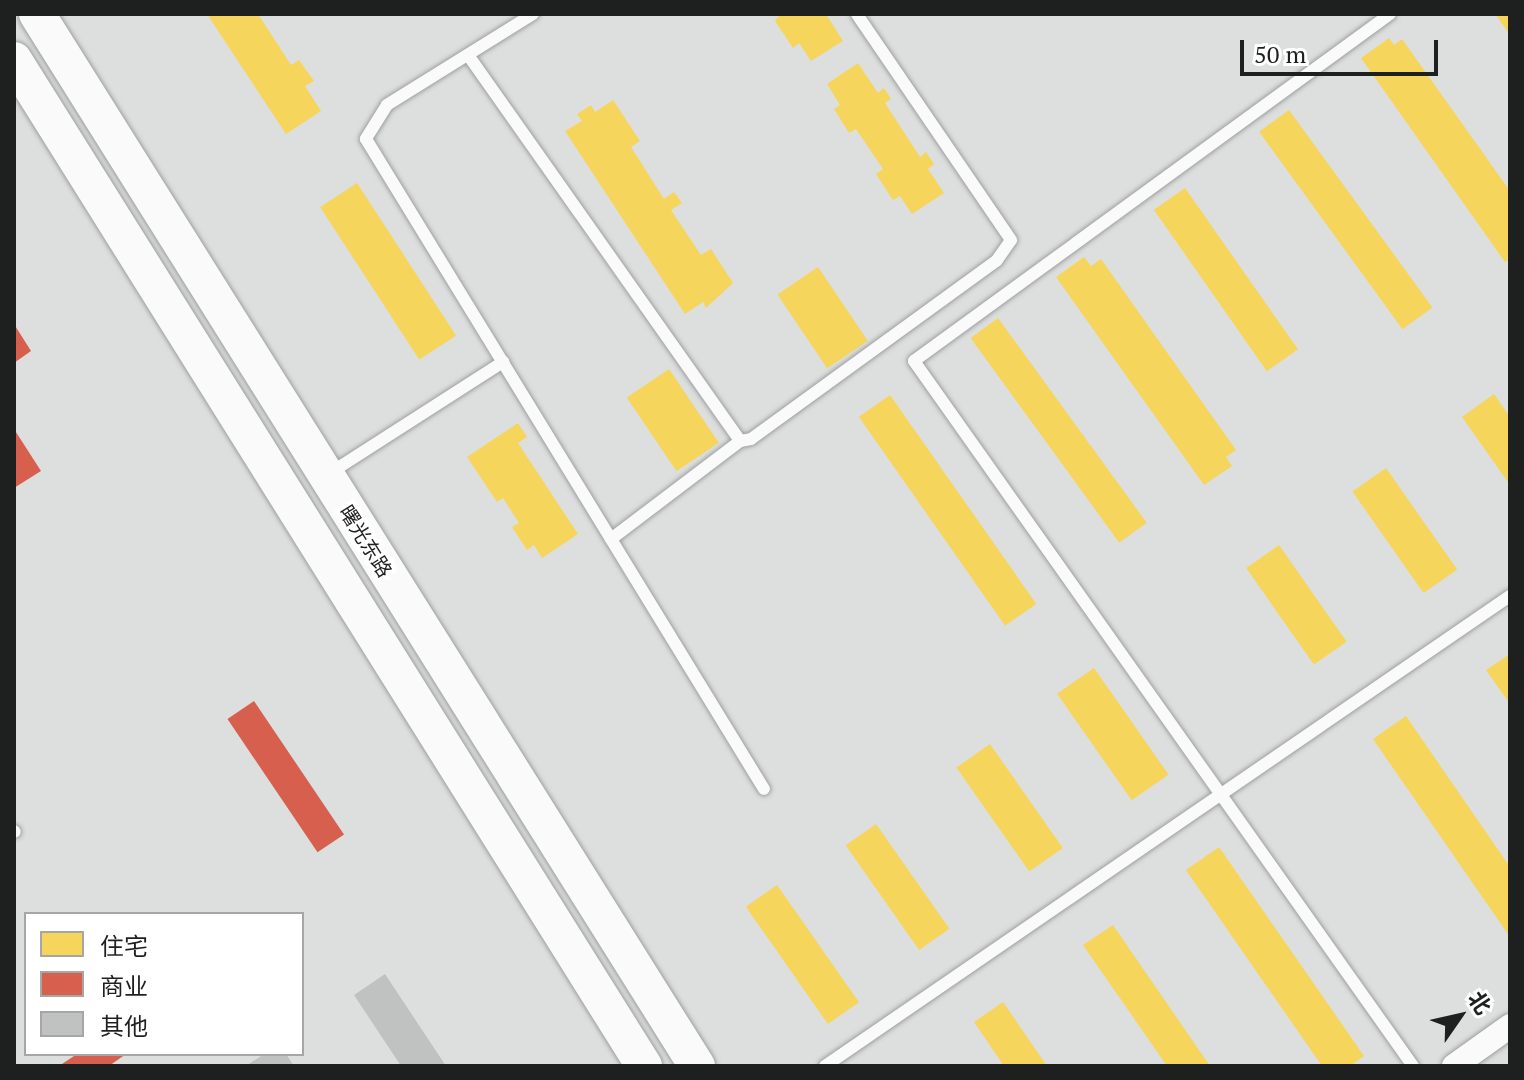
<!DOCTYPE html>
<html>
<head>
<meta charset="utf-8">
<style>
  body { margin:0 }
  #map { position:relative; width:1524px; height:1080px; overflow:hidden; background:#dcdfdd; font-family:"PT Serif","Noto Sans SC",serif }
  div>[style] { position:absolute }
  .homes>* { inset:0; background:#f6d55c; transform-origin:0 0 }
  .shops>* { inset:0; background:#d6604d; transform-origin:0 0 }
  .building>* { inset:0; background:#c0c2c1 }
  .roads { filter:drop-shadow(0 0 2px #9ea09e) drop-shadow(0 0 2px #9ea09e) }
  .service>* { height:12px; margin:-6px; padding:0 6px; transform-origin:6px; border-radius:6px; background:#fafafa }
  .minor>* { height:24px; margin:-12px; padding:0 12px; transform-origin:12px; border-radius:12px; background:#fafafa }
  .secondary>* { height:36px; margin:-18px; padding:0 18px; transform-origin:18px; border-radius:18px; background:#fafafa }
  span { translate:-50% -50%; white-space:nowrap; text-align:center; line-height:1.15; -webkit-text-stroke:8px #fff; paint-order:stroke }
  .street-label { font-size:20px; color:#1e201f }
  .frame { position:absolute; inset:0; border:16px solid #1e201f; pointer-events:none }
  .legend { position:absolute; left:24px; top:912px; width:280px; height:144px; box-sizing:border-box; background:#fff; border:2px solid #a5a6a5; margin:0; padding:10px 14px; list-style:none; font-size:24px; color:#1e201f }
  .legend li { display:flex; align-items:center; gap:16px; height:40px }
  .legend b { width:40px; border:2px solid #a5a6a5 }
  .north { position:absolute; left:1420px; top:976px; width:80px; height:80px; -webkit-text-stroke:6px #fff; paint-order:stroke; rotate:56deg; font-size:22px; font-weight:700; line-height:32px; text-align:center; color:#1e201f }
  .north::after { content:''; display:block; margin:auto; width:28px; height:36px; background:#1e201f; clip-path:polygon(50% 0,100% 100%,50% 72%,0 100%) }
  .scale { position:absolute; left:1240px; top:40px; width:198px; height:36px; box-sizing:border-box; border:4px solid #1e201f; border-top:0; padding-left:10px; font-size:24px; line-height:28px; white-space:nowrap; color:#1e201f; -webkit-text-stroke:6px #fff; paint-order:stroke }
</style>
</head>
<body>
<div id="map">
  <div class="homes">
    <i style="clip-path:polygon(207px 14px,258px 14px,291px 65px,299px 60px,314px 81px,305px 86px,321px 111px,286px 134px)"></i>
    <i style="clip-path:polygon(780px 14px,826px 14px,843px 41px,811px 61px,799px 43px,793px 48px,775px 21px)"></i>
    <i style="clip-path:polygon(1495px 14px,1510px 14px,1510px 35px)"></i>
    <i style="clip-path:polygon(1389px 38px,1394px 45px,1402px 39px,1510px 191px,1510px 259px,1505px 262px,1361px 58px)"></i>
    <i style="clip-path:polygon(858px 63px,878px 93px,884px 88px,891px 99px,885px 103px,920px 157px,926px 152px,934px 164px,928px 169px,944px 193px,912px 214px,900px 196px,893px 200px,876px 174px,883px 169px,856px 129px,849px 133px,834px 109px,840px 105px,827px 84px)"></i>
    <i style="clip-path:polygon(613px 100px,640px 141px,631px 147px,664px 199px,674px 192px,682px 203px,671px 210px,701px 255px,711px 249px,733px 283px,706px 308px,703px 302px,685px 314px,565px 131px,582px 121px,577px 114px,591px 105px,595px 112px)"></i>
    <i style="left:1289px;top:110px;width:244px;height:37px;rotate:54deg"></i>
    <i style="left:357px;top:183px;width:182px;height:44px;rotate:57deg"></i>
    <i style="left:1185px;top:188px;width:197px;height:38px;rotate:55deg"></i>
    <i style="clip-path:polygon(1084px 257px,1091px 266px,1101px 259px,1236px 450px,1226px 457px,1232px 466px,1204px 485px,1056px 277px)"></i>
    <i style="left:818px;top:267px;width:89px;height:49px;rotate:56deg"></i>
    <i style="left:998px;top:318px;width:253px;height:34px;rotate:54deg"></i>
    <i style="left:669px;top:369px;width:89px;height:51px;rotate:56deg"></i>
    <i style="clip-path:polygon(1494px 394px,1510px 417px,1510px 485px,1462px 417px)"></i>
    <i style="left:890px;top:395px;width:255px;height:38px;rotate:55deg"></i>
    <i style="clip-path:polygon(518px 423px,527px 437px,518px 443px,578px 534px,542px 558px,534px 545px,527px 550px,512px 527px,519px 523px,503px 498px,497px 502px,467px 457px)"></i>
    <i style="left:1386px;top:468px;width:124px;height:41px;rotate:55deg"></i>
    <i style="left:1279px;top:545px;width:118px;height:40px;rotate:55deg"></i>
    <i style="clip-path:polygon(1510px 654px,1510px 704px,1486px 670px)"></i>
    <i style="left:1094px;top:668px;width:130px;height:45px;rotate:55deg"></i>
    <i style="clip-path:polygon(1406px 716px,1510px 867px,1510px 937px,1373px 739px)"></i>
    <i style="left:990px;top:744px;width:127px;height:41px;rotate:55deg"></i>
    <i style="left:876px;top:824px;width:128px;height:37px;rotate:55deg"></i>
    <i style="clip-path:polygon(1219px 847px,1364px 1056px,1350px 1066px,1322px 1066px,1186px 870px)"></i>
    <i style="left:777px;top:885px;width:143px;height:38px;rotate:55deg"></i>
    <i style="clip-path:polygon(1113px 925px,1210px 1066px,1167px 1066px,1083px 945px)"></i>
    <i style="clip-path:polygon(1003px 1002px,1047px 1066px,1004px 1066px,974px 1022px)"></i>
  </div>
  <div class="shops">
    <i style="clip-path:polygon(14px 324px,31px 351px,14px 363px)"></i>
    <i style="clip-path:polygon(14px 429px,41px 471px,14px 488px)"></i>
    <i style="left:254px;top:701px;width:161px;height:32px;rotate:56deg"></i>
    <i style="clip-path:polygon(77px 1054px,126px 1054px,109px 1066px,59px 1066px)"></i>
  </div>
  <div class="building">
    <i style="clip-path:polygon(385px 974px,446px 1066px,401px 1066px,354px 995px)"></i>
    <i style="clip-path:polygon(264px 1054px,286px 1054px,294px 1066px,246px 1066px)"></i>
  </div>
  <div class="roads">
    <div class="service">
      <i style="left:533px;top:14px;width:172px;rotate:148.1deg"></i>
      <i style="left:387px;top:105px;width:40px;rotate:122deg"></i>
      <i style="left:366px;top:139px;width:762px;rotate:58.52deg"></i>
      <i style="left:1390px;top:14px;width:589px;rotate:143.91deg"></i>
      <i style="left:914px;top:361px;width:864px;rotate:54.71deg"></i>
      <i style="left:468px;top:55px;width:472px;rotate:54.8deg"></i>
      <i style="left:740px;top:441px;width:11px;rotate:-10deg"></i>
      <i style="left:751px;top:439px;width:304px;rotate:-36deg"></i>
      <i style="left:997px;top:260px;width:24px;rotate:-55deg"></i>
      <i style="left:1011px;top:240px;width:273px;rotate:-124.3deg"></i>
      <i style="left:330px;top:473px;width:206px;rotate:-32.7deg"></i>
      <i style="left:611px;top:539px;width:162px;rotate:-37.2deg"></i>
      <i style="left:14px;top:831px;width:1px;rotate:45deg"></i>
      <i style="left:825px;top:1066px;width:831px;rotate:-34.46deg"></i>
    </div>
    <div class="minor">
      <i style="left:1454px;top:1066px;width:69px;rotate:-35.5deg"></i>
    </div>
    <div class="secondary">
      <i style="left:37px;top:14px;width:1242px;rotate:57.9deg"></i>
      <i style="left:14px;top:60px;width:1187px;rotate:57.94deg"></i>
    </div>
  </div>
  <div class="street-label">
    <span style="left:366px;top:541px;rotate:58deg">曙光东路</span>
  </div>
  <div class="frame"></div>
  <ul class="legend">
  <li><b style="height:22px;background:#f6d55c"></b>住宅</li>
  <li><b style="height:22px;background:#d6604d"></b>商业</li>
  <li><b style="height:22px;background:#c0c2c1"></b>其他</li>
  </ul>
  <div class="north">北</div>
  <div class="scale">50 m</div>
</div>
</body>
</html>
